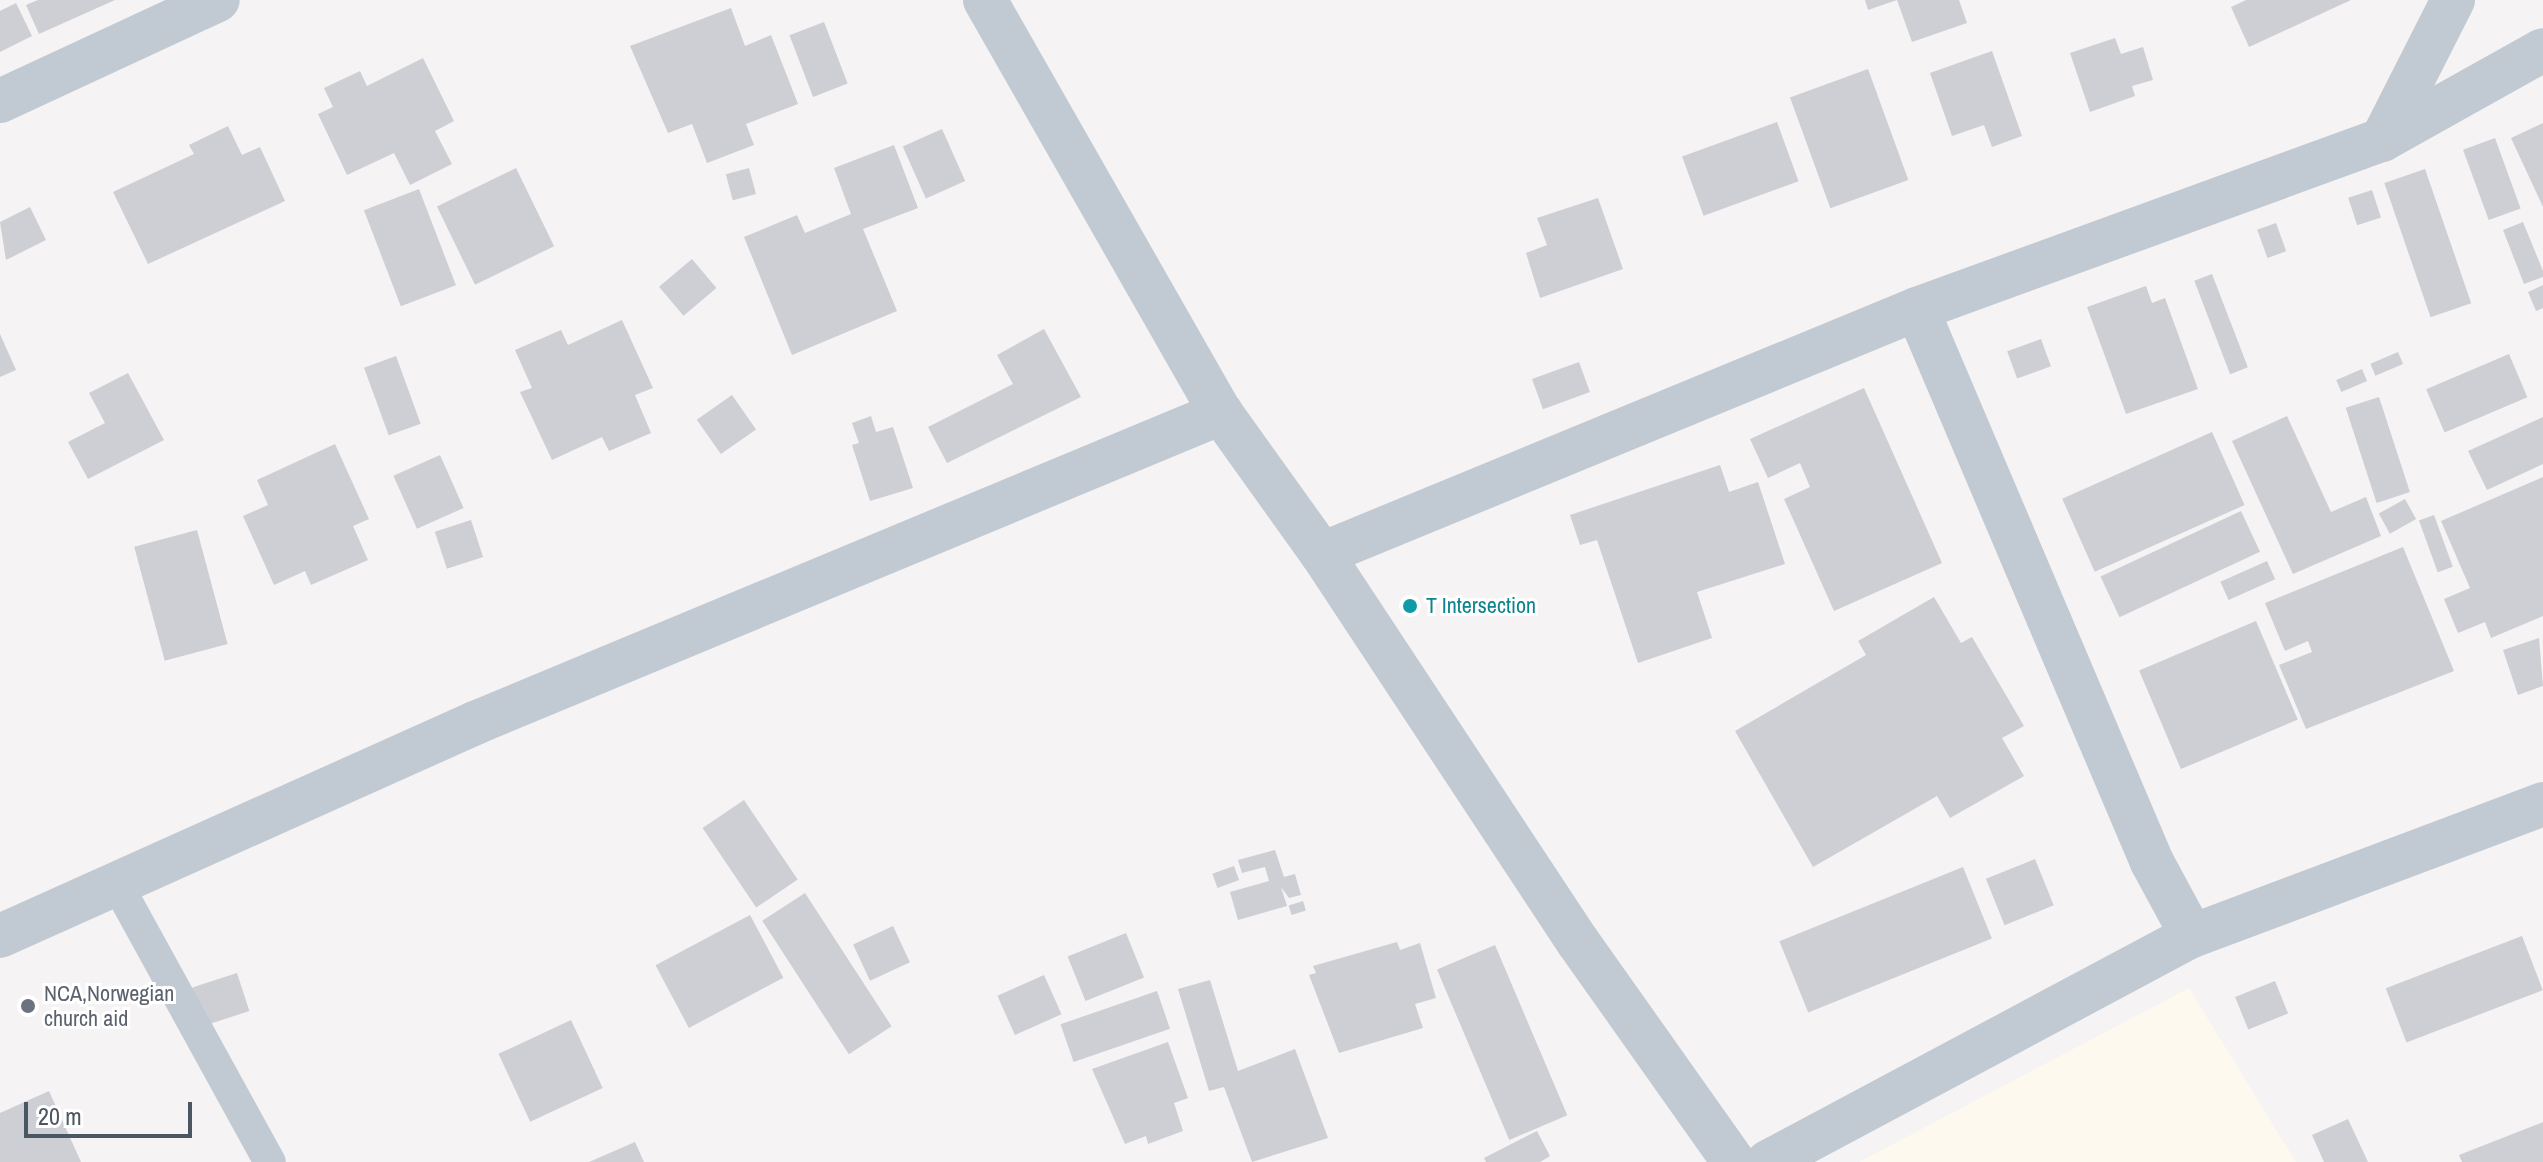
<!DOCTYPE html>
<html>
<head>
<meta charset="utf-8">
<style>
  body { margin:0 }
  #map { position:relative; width:2543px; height:1162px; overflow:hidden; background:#f5f3f3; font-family:"Archivo Narrow",sans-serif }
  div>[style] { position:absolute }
  .commercial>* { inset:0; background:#fdf9ef }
  .building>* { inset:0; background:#cdcfd5; transform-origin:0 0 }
  .service>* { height:32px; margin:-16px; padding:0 16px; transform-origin:16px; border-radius:16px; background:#c1cad2 }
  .minor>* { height:44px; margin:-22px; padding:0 22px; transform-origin:22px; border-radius:22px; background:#c1cad2 }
  .dots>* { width:22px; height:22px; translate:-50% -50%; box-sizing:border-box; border:4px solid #fff; border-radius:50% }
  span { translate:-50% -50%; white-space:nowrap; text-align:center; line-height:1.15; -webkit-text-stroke:6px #fff; paint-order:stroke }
  .culture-label { font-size:22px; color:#0d838f }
  .left { translate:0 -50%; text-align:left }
  .worship-label { font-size:22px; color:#5b616d }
  .scale { position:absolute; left:24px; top:1102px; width:168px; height:36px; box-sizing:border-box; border:4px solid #4a5661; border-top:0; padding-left:10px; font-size:24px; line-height:28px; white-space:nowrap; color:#4a5661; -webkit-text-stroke:6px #fff; paint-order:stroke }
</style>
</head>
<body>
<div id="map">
  <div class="commercial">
    <i style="clip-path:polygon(2189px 988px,2296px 1162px,1859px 1162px)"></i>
  </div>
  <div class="building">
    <i style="clip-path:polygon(38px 0,115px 0,39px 34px,26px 5px)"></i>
    <i style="clip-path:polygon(1865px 0,1959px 0,1967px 23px,1912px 42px,1897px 0,1868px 10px)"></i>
    <i style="clip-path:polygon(2246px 0,2351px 0,2249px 47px,2231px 7px)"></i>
    <i style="clip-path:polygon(16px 3px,32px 36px,0 52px,0 11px)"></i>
    <i style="clip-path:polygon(731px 8px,745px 46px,771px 35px,798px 104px,746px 124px,754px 145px,707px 163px,692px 124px,668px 133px,630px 46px)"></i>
    <i style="left:824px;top:22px;width:66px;height:37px;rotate:69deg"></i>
    <i style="clip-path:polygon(2115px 38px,2121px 54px,2143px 47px,2153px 80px,2132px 86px,2135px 96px,2090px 112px,2070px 53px)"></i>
    <i style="clip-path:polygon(1992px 51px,2022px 136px,1992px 147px,1984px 125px,1952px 136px,1930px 73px)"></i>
    <i style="clip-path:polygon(423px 58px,454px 121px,435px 131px,452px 164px,410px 185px,394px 153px,347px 175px,318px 114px,333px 107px,324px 88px,360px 71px,367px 86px)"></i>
    <i style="left:1868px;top:69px;width:118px;height:83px;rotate:70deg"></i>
    <i style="left:1777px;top:122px;width:63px;height:101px;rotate:70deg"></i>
    <i style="clip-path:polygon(2543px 123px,2543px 207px,2511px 138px)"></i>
    <i style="clip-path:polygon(228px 126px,242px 155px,260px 147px,285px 201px,148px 264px,113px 192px,194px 154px,189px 145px)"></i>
    <i style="left:942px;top:129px;width:57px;height:43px;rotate:66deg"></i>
    <i style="left:2495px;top:138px;width:75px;height:34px;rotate:70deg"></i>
    <i style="clip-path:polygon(894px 145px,918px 208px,863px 229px,897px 311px,792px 355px,744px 237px,797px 215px,805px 233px,851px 214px,834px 168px)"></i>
    <i style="left:516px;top:168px;width:87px;height:88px;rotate:64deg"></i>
    <i style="left:749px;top:168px;width:27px;height:24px;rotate:75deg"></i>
    <i style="left:2425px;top:169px;width:142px;height:43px;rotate:71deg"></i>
    <i style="left:419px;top:189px;width:103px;height:59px;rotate:69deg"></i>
    <i style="left:2372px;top:190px;width:29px;height:25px;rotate:72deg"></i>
    <i style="clip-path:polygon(1598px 198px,1623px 269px,1540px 298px,1526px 253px,1547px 245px,1537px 218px)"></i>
    <i style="clip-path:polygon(30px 207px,46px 240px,6px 260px,0 222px)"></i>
    <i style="clip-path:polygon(2523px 222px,2543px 271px,2543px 277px,2524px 284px,2503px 230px)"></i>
    <i style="left:2276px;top:223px;width:30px;height:20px;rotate:70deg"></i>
    <i style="left:692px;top:259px;width:38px;height:43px;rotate:50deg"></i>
    <i style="left:2212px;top:274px;width:100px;height:19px;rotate:69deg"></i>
    <i style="clip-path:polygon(2543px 285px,2543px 308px,2536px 311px,2528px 292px)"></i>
    <i style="clip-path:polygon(2146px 286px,2152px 303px,2165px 298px,2198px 389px,2126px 414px,2087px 307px)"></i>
    <i style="clip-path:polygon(622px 320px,653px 388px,635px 395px,651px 433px,609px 451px,602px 437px,552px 460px,520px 392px,532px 388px,515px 350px,561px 330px,568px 345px)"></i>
    <i style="clip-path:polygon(1044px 329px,1081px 397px,947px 463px,928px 427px,1013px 384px,997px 355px)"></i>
    <i style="clip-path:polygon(0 334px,16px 370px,0 377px)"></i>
    <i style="left:2041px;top:339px;width:29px;height:36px;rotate:70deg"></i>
    <i style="left:2398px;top:352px;width:13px;height:30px;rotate:67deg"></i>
    <i style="left:2509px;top:354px;width:47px;height:90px;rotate:67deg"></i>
    <i style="left:396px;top:356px;width:72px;height:34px;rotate:70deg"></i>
    <i style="left:1579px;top:362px;width:32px;height:50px;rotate:70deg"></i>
    <i style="left:2362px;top:369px;width:13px;height:28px;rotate:67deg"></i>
    <i style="clip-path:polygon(128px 373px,164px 440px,88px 479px,68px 442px,105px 423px,89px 393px)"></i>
    <i style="clip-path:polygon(1864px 388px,1942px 563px,1834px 611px,1784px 499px,1810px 487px,1800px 463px,1768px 478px,1750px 439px)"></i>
    <i style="left:732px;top:395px;width:42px;height:43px;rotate:55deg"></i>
    <i style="left:2379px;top:397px;width:100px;height:35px;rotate:72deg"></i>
    <i style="clip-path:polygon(871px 416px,876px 432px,893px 427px,913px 488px,870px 501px,852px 445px,859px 443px,852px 423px)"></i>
    <i style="clip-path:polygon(2287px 416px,2331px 512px,2366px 497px,2381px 536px,2293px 574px,2232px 441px)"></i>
    <i style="clip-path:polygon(2543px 417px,2543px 464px,2487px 490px,2468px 451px)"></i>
    <i style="left:2212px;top:432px;width:80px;height:164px;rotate:66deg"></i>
    <i style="clip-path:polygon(335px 444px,369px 519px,353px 526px,368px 560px,311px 585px,305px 571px,274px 585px,243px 516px,268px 505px,257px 480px)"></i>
    <i style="left:440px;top:455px;width:58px;height:51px;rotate:66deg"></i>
    <i style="clip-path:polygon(1720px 465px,1729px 492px,1758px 482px,1785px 564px,1697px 592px,1712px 638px,1638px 663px,1597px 540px,1580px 545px,1570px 515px)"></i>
    <i style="clip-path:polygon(2543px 477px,2543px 616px,2491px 638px,2485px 622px,2458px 633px,2444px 599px,2470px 588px,2441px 521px)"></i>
    <i style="left:2405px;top:499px;width:23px;height:30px;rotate:61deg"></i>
    <i style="left:2241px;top:511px;width:45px;height:155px;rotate:65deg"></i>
    <i style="left:2434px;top:515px;width:55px;height:16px;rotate:70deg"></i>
    <i style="left:471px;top:520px;width:39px;height:38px;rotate:72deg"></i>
    <i style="left:197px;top:530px;width:118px;height:65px;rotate:75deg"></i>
    <i style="clip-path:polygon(2403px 547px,2454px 671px,2306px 729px,2279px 665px,2312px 652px,2308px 641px,2285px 651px,2265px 603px)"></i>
    <i style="left:2267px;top:561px;width:20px;height:51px;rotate:66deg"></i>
    <i style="clip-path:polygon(1934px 597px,1961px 643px,1972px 637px,2024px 726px,2002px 738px,2024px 776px,1950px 818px,1937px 796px,1813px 867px,1735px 731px,1866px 655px,1858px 641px)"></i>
    <i style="left:2256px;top:621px;width:107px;height:127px;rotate:67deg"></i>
    <i style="clip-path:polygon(2539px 638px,2543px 686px,2518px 695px,2503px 650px)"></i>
    <i style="left:744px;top:800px;width:96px;height:50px;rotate:56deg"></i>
    <i style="clip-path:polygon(1275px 850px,1284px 877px,1295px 874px,1301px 895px,1289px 898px,1281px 887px,1287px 906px,1238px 920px,1230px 892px,1269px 881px,1265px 867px,1242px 873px,1238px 860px)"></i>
    <i style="left:2035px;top:859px;width:50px;height:53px;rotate:68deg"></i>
    <i style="left:1234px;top:866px;width:15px;height:23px;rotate:70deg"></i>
    <i style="left:1963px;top:867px;width:77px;height:198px;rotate:68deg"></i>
    <i style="left:805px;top:893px;width:159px;height:51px;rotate:57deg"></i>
    <i style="left:1303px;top:901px;width:10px;height:15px;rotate:73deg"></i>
    <i style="left:750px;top:915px;width:71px;height:107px;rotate:62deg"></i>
    <i style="left:893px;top:926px;width:40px;height:44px;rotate:65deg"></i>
    <i style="left:1126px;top:933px;width:48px;height:63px;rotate:68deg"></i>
    <i style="left:2522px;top:936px;width:58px;height:146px;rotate:69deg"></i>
    <i style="clip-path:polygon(1397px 942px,1400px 950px,1420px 943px,1436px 998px,1415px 1004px,1423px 1028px,1339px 1053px,1309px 975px,1316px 973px,1313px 966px)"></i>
    <i style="left:1495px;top:945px;width:185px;height:63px;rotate:67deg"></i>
    <i style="left:237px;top:973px;width:40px;height:47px;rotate:72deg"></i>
    <i style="left:1044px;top:975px;width:43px;height:51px;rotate:66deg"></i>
    <i style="clip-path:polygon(1210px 980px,1238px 1071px,1295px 1049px,1328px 1138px,1252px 1162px,1224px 1087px,1209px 1091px,1178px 989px)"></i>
    <i style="left:2275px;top:981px;width:35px;height:43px;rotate:68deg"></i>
    <i style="left:1157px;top:991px;width:40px;height:102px;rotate:71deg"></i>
    <i style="left:571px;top:1020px;width:75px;height:80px;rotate:65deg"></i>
    <i style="clip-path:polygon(1168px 1042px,1188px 1098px,1174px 1103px,1183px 1131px,1148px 1144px,1146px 1136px,1125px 1144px,1092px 1069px)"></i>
    <i style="clip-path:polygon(49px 1091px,81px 1162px,0 1162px,0 1113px)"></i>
    <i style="clip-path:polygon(2348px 1119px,2368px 1162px,2324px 1162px,2312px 1135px)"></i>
    <i style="clip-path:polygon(2543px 1122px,2543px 1162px,2462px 1162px,2459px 1155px)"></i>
    <i style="clip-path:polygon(1537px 1131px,1550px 1156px,1540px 1162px,1486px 1162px,1484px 1158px)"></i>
    <i style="clip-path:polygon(635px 1142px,644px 1162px,589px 1162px)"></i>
  </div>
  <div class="service">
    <i style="left:118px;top:886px;width:315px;rotate:61.2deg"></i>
  </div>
  <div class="minor">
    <i style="left:985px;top:0;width:476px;rotate:60.3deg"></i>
    <i style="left:1221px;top:413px;width:173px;rotate:54.4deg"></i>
    <i style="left:1322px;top:554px;width:465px;rotate:56.6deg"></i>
    <i style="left:1578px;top:942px;width:270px;rotate:54.7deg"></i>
    <i style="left:0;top:101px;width:240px;rotate:-24.9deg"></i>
    <i style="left:2382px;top:140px;width:157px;rotate:-63.1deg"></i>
    <i style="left:1917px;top:309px;width:601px;rotate:66.98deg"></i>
    <i style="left:2152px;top:862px;width:84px;rotate:61.6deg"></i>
    <i style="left:1322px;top:554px;width:643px;rotate:-22.38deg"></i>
    <i style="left:1917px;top:309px;width:495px;rotate:-20deg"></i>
    <i style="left:2382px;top:140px;width:184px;rotate:-29.2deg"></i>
    <i style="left:0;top:936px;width:521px;rotate:-24.15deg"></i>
    <i style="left:475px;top:723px;width:808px;rotate:-22.57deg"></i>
    <i style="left:1768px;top:1162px;width:480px;rotate:-28.1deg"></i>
    <i style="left:2192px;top:936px;width:375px;rotate:-20.6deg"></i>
  </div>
  <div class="dots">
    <i style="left:1410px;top:606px;background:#0f9aa8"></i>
    <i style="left:28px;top:1006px;background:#6b7280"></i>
  </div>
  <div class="culture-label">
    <span class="left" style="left:1426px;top:606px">T Intersection</span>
  </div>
  <div class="worship-label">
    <span class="left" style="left:44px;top:1006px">NCA,Norwegian<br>church aid</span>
  </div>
  <div class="scale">20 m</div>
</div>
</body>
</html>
